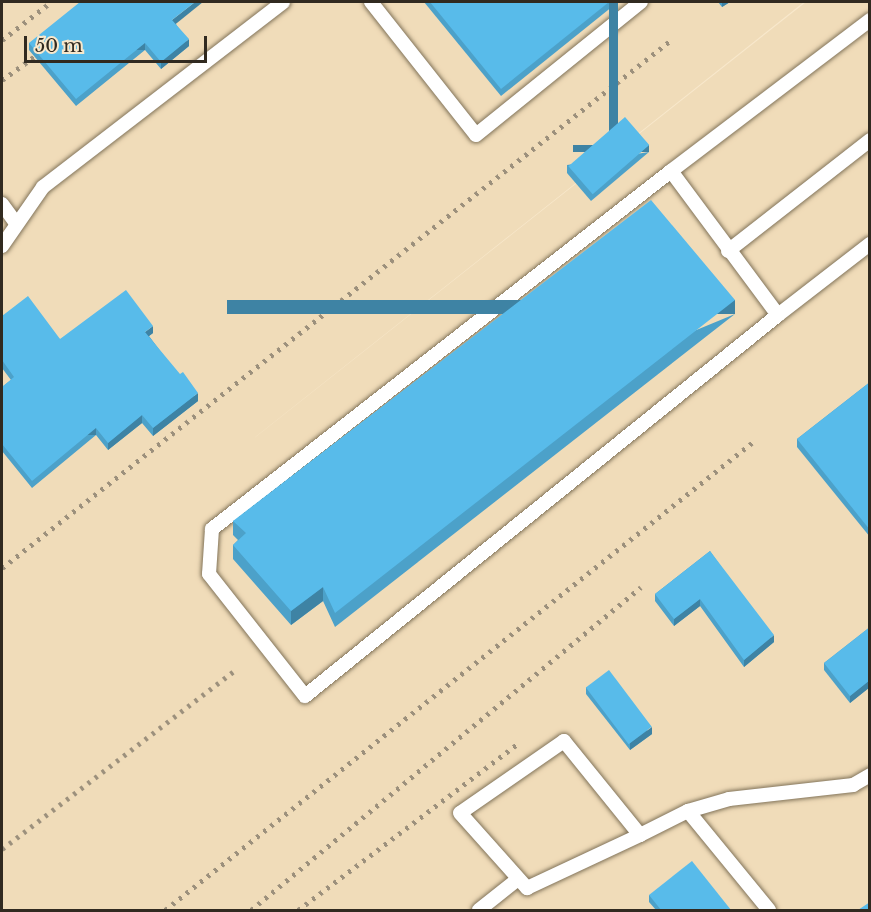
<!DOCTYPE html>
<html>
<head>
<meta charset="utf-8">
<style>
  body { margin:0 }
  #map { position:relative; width:871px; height:912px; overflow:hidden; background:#f8e8cc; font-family:"Libre Baskerville",serif }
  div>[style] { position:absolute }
  .built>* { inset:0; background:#f0dcb9 }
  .roads { filter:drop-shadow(0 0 2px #82745a) drop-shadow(0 0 2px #82745a) }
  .service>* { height:14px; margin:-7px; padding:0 7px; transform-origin:7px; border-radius:7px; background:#fff }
  .rail>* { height:4.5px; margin-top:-2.25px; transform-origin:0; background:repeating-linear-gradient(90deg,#9c907c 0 3px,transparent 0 9px) }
  .wall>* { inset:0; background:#4ca1c9 }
  .shaded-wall>* { inset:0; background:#3e83a4; transform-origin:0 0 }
  .building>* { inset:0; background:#58bbea; transform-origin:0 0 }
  span { translate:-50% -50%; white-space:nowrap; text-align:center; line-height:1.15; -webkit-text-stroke:4.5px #f8e8cc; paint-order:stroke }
  .frame { position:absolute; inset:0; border:3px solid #312a20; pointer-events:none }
  .scale { position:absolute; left:24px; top:36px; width:183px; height:27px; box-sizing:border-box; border:3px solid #312a20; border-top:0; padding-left:8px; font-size:18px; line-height:21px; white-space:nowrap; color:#312a20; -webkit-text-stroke:4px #f8e8cc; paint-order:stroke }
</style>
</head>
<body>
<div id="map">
  <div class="built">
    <i style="clip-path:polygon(2px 2px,804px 2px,239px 450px,806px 2px,869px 2px,869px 910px,2px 910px)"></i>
  </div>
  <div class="roads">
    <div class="service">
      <i style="left:371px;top:2px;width:169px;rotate:51.7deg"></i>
      <i style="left:476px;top:135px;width:212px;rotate:-38.9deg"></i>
      <i style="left:870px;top:20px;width:250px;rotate:142.8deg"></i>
      <i style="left:671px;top:171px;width:179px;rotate:53.4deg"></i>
      <i style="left:778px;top:315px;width:116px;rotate:-37.7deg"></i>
      <i style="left:671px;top:171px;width:582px;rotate:142.05deg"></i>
      <i style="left:212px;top:529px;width:45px;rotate:93.8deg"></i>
      <i style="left:209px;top:574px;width:155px;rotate:51.8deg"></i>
      <i style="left:305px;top:696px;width:607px;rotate:-38.85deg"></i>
      <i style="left:2px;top:204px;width:24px;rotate:54deg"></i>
      <i style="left:2px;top:246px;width:72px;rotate:-55.2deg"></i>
      <i style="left:43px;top:187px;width:303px;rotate:-37.6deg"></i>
      <i style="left:728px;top:251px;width:180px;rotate:-38deg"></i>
      <i style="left:640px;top:835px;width:121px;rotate:-129deg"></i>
      <i style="left:564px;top:741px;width:126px;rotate:145.3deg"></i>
      <i style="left:460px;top:813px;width:101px;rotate:48.2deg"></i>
      <i style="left:527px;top:888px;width:125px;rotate:-25.1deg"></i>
      <i style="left:640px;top:835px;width:54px;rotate:-26.6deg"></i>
      <i style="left:479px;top:910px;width:50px;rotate:-38.5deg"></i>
      <i style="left:769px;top:910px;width:128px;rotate:-129.3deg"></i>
      <i style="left:688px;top:811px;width:43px;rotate:-16.3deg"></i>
      <i style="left:729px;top:799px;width:125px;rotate:-6.4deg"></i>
      <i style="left:853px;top:785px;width:20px;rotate:-30deg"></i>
    </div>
  </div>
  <div class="rail">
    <i style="left:2px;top:40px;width:62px;rotate:-37.8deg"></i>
    <i style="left:2px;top:80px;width:41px;rotate:-36deg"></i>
    <i style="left:2px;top:568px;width:852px;rotate:-38.28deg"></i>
    <i style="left:2px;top:849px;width:296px;rotate:-37.5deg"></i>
    <i style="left:165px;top:910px;width:752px;rotate:-38.52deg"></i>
    <i style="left:251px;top:910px;width:506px;rotate:-39.63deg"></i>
    <i style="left:298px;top:910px;width:277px;rotate:-37.1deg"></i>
  </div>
  <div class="wall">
    <i style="clip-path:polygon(424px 2px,618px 2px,501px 96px)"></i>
    <i style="clip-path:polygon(718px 2px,730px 2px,722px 7px)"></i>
    <i style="clip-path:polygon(176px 24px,189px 46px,161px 69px,145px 50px,76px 106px,29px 50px,29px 43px)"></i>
    <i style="clip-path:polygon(649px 152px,591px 201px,567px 173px,567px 165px)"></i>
    <i style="clip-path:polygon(735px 314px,335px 627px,323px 601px,291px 625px,233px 559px,233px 545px,238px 540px,233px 535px,233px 521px)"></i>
    <i style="clip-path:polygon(2px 316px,60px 339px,153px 333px,149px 336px,198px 401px,153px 436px,142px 423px,108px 450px,96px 435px,32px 488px,2px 451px,2px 387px,11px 380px,2px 368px)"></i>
    <i style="clip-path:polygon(870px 382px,870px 537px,797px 447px,797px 439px)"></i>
    <i style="clip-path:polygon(710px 551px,774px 642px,744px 667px,700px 606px,674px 626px,655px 601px,655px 594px)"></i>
    <i style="clip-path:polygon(870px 627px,870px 687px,850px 703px,824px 670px,824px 663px)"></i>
    <i style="clip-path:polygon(586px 687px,652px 734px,630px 750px,586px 694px)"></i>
    <i style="clip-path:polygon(649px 895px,731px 910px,656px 910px,649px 902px)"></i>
  </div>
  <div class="shaded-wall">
    <i style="clip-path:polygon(195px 2px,203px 2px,172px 27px,172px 20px)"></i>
    <i style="left:609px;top:2px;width:9px;height:139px"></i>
    <i style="clip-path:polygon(722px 2px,730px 2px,722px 7px)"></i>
    <i style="clip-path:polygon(189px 39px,189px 46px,161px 69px,161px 62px)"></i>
    <i style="left:145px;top:43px;width:7px;height:89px;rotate:90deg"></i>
    <i style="left:649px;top:145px;width:7px;height:76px;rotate:90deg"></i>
    <i style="left:735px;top:300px;width:14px;height:508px;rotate:90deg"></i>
    <i style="clip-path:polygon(153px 326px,153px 333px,145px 339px,145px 332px)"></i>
    <i style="clip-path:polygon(198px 393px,198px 401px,153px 436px,153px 428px)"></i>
    <i style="clip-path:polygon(142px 415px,142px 423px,108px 450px,108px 443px)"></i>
    <i style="left:96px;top:428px;width:7px;height:83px;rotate:90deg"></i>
    <i style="clip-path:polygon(323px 587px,323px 601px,291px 625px,291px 611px)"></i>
    <i style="clip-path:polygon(700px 599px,700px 606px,674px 626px,674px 619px)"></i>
    <i style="clip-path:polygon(774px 635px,774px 642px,744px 667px,744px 660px)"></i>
    <i style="clip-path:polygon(870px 680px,870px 687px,850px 703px,850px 696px)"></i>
    <i style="clip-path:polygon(652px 727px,652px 734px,630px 750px,630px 743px)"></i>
  </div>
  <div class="building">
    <i style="clip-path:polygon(80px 2px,195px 2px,172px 20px,189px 39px,161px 62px,145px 43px,76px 99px,29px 43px)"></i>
    <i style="clip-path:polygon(430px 2px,609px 2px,501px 89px)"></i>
    <i style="left:625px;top:117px;width:37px;height:75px;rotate:49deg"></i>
    <i style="clip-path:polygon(651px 200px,735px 300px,335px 613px,323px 587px,291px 611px,233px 545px,246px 533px,233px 521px)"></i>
    <i style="clip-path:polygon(126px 290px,153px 326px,145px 332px,180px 374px,183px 372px,198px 393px,153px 428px,142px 415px,108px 443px,96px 428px,32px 481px,2px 444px,2px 387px,14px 377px,2px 360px,2px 316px,28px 296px,60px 339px)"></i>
    <i style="clip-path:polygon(870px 382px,870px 530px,797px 439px)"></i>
    <i style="clip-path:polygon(710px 551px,774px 635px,744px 660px,700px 599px,674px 619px,655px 594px)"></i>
    <i style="clip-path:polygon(870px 627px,870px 680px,850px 696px,824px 663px)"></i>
    <i style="left:609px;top:670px;width:71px;height:29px;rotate:53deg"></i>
    <i style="clip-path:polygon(692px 861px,731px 910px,661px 910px,649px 895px)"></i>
    <i style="clip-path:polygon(870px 902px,870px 910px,858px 910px)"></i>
  </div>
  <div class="frame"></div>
  <div class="scale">50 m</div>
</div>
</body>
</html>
